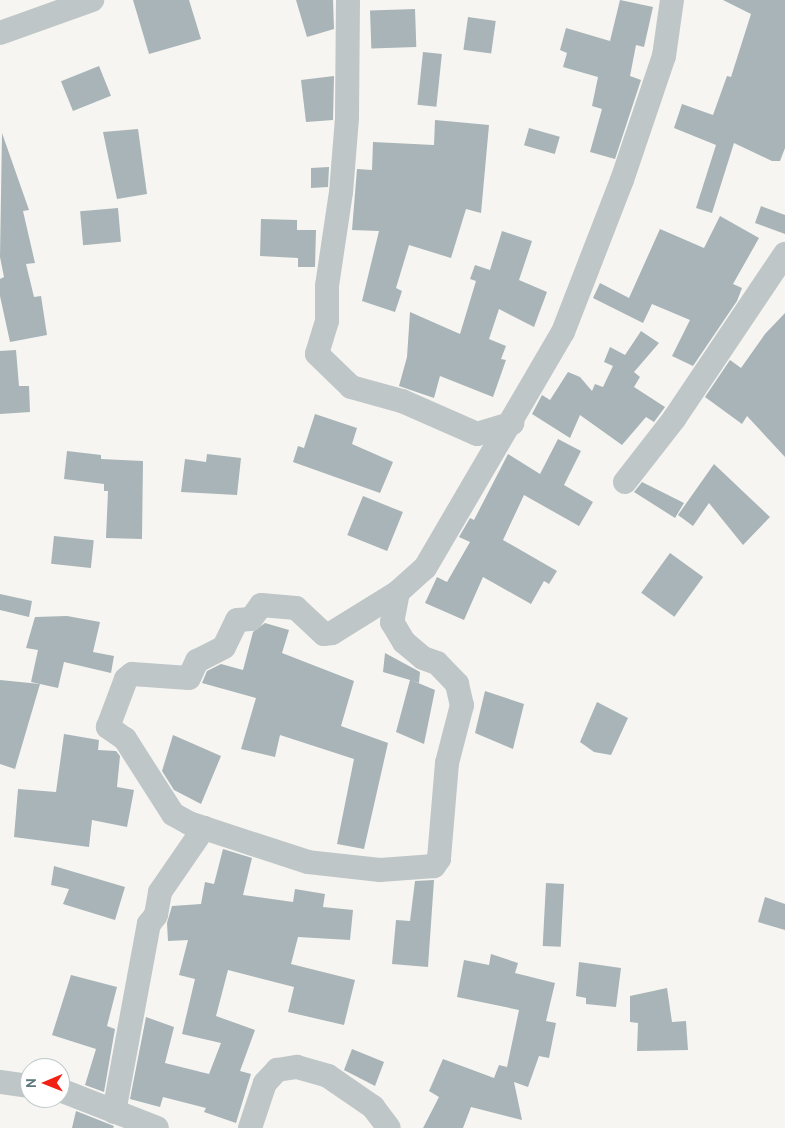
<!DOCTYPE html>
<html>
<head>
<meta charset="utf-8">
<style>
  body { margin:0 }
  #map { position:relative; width:785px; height:1128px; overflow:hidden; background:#f6f5f1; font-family:Cabin,sans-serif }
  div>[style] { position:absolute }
  .building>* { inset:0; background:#a8b4b7; transform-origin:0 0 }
  .minor>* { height:24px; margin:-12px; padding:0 12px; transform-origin:12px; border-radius:12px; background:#bfc6c8 }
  span { translate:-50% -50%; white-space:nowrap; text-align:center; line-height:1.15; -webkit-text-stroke:5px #fff; paint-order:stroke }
  .north { position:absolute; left:20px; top:1058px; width:50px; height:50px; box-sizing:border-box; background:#fff; border:1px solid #bfc9cc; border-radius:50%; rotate:269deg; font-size:14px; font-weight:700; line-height:20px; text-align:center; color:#5e777f }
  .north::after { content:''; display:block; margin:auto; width:18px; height:22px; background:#f12115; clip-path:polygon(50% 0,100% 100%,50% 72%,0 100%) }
</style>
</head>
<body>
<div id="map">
  <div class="building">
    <i style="clip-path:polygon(133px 0,189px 0,201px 39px,149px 54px)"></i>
    <i style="clip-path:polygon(296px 0,333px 0,334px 29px,307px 37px)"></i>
    <i style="clip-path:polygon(620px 0,653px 7px,644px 47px,636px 45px,630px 76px,641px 80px,615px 159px,590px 152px,602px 109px,592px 106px,598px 77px,563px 67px,567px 53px,560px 50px,566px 28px,610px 41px)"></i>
    <i style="clip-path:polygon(723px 0,785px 0,785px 148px,780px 161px,772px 161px,734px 143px,712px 213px,696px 208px,716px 145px,674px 128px,682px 104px,713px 115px,727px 76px,731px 77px,751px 14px)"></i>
    <i style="left:415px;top:9px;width:38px;height:45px;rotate:88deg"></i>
    <i style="left:468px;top:17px;width:28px;height:33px;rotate:8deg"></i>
    <i style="left:423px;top:52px;width:19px;height:53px;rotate:6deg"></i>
    <i style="left:99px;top:66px;width:32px;height:41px;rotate:68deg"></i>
    <i style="clip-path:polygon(334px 76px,333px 120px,306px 122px,301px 80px)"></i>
    <i style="clip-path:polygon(435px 120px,489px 125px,481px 213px,466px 209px,451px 258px,409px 245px,396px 288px,402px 291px,395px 312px,362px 301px,379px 231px,352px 230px,357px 169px,372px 170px,373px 142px,434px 145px)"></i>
    <i style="left:529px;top:128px;width:32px;height:18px;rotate:16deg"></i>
    <i style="clip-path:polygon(138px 129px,147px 194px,117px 199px,103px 132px)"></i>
    <i style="clip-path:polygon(2px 133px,29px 210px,23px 211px,35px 263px,26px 264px,34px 297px,41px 296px,47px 335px,10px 342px,0 296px,0 279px,4px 277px,0 257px)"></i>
    <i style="clip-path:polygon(329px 167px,328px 187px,311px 188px,311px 168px)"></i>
    <i style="clip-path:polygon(761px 206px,785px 215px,785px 234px,755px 223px)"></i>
    <i style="left:118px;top:208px;width:34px;height:38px;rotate:85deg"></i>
    <i style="clip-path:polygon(720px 216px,759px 238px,733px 284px,742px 288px,737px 301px,693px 366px,672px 356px,690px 320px,652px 304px,643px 323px,593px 298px,600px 283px,629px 298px,660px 229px,704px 248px)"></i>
    <i style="clip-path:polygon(261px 219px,297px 220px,297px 230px,316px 230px,315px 267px,298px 267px,298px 258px,260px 256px)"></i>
    <i style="clip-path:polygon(502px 231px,532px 241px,519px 280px,547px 292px,534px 327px,499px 309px,489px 339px,506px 346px,501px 359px,506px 360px,493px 397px,440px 376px,434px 398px,399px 386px,407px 357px,410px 312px,460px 334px,476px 281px,470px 279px,475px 265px,490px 270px)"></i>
    <i style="clip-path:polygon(785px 313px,785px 457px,747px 416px,742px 424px,705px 397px,730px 360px,741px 368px,765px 334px)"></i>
    <i style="clip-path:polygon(641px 331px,659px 343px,634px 372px,640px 377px,634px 387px,665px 407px,654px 422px,646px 417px,622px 445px,580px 415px,570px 438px,532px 414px,542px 395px,550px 400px,568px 372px,580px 377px,592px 391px,595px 384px,603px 387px,613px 366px,604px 362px,610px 347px,625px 355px)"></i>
    <i style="clip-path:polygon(16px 350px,19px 386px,29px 386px,30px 412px,0 414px,0 351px)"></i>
    <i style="clip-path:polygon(315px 414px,357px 428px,352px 444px,393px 462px,380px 493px,293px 462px,298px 446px,304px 448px)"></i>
    <i style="clip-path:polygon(558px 439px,581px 451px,564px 485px,593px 502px,579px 526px,524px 495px,503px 540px,557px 571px,549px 584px,544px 581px,531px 604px,483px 577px,464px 620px,425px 603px,437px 577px,447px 582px,470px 542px,459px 537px,470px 518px,474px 520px,508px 454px,540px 474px)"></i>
    <i style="clip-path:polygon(67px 451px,101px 455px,101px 459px,143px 461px,142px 539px,106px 538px,108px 491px,104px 491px,104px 484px,64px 479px)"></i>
    <i style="clip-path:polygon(207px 454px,241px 458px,237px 495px,181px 492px,185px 459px,206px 462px)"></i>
    <i style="clip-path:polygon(714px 464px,770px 517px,743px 545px,709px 503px,693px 526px,678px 515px)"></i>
    <i style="clip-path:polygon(642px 482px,684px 503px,675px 518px,634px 492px)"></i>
    <i style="left:363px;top:496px;width:43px;height:42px;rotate:22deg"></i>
    <i style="left:54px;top:536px;width:40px;height:28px;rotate:6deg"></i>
    <i style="left:670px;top:553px;width:41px;height:49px;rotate:36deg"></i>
    <i style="clip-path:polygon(0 594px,32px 601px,29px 617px,0 610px)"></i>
    <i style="clip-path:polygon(67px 616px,100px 622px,93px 652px,114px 656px,111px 673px,64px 662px,58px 688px,31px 682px,38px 650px,26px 648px,35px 617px)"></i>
    <i style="clip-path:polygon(265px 623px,289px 630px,282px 653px,354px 681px,341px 726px,388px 743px,364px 849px,337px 844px,354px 759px,280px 735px,275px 757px,241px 749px,256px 698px,202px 683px,207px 671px,221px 664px,243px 670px,253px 632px)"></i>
    <i style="clip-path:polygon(385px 653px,420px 672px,419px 683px,411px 680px,435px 690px,424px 744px,396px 732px,410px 680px,383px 672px)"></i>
    <i style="clip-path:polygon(0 680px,40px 684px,15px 769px,0 764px)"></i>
    <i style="clip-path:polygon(485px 691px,524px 704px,513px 749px,475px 733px)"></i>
    <i style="clip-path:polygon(597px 702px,628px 718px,611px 755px,594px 752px,580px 742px)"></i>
    <i style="clip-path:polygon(64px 734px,99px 740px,98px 750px,116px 751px,120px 756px,117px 787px,134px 790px,127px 827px,92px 820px,89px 847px,14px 837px,18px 789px,56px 792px)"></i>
    <i style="clip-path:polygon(173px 735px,221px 756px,201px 804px,174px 790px,162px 771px)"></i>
    <i style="clip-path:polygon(223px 849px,252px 858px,243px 895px,293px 902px,295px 889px,325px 894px,323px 907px,353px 910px,350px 940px,298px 937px,291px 964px,355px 980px,344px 1025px,288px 1012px,294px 987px,228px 970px,216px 1016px,255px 1030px,240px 1071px,251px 1074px,236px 1123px,204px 1112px,206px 1108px,163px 1097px,160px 1107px,130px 1099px,146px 1017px,174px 1027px,165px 1063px,209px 1074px,221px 1043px,182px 1034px,195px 979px,179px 975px,188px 940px,168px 941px,167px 923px,172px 906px,201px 904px,205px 882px,214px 884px)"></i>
    <i style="clip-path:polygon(54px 866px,125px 887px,115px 920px,63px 904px,69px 889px,51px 885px)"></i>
    <i style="clip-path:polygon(434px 880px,428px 967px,392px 964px,396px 920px,410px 921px,415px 881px)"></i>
    <i style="left:546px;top:883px;width:18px;height:63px;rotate:3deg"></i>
    <i style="clip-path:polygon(765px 897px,785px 904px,785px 930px,758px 922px)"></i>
    <i style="clip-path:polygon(491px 954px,518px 963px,515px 973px,555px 983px,546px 1021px,556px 1023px,549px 1058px,539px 1056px,528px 1087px,514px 1082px,522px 1120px,471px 1107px,463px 1128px,423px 1128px,439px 1097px,429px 1091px,443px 1059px,494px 1078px,499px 1065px,507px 1067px,519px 1010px,457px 997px,464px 960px,489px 965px)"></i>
    <i style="clip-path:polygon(579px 962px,621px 968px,616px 1007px,586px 1004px,586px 998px,576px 996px)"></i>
    <i style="clip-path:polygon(71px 975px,117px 987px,107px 1026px,115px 1029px,104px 1092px,85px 1085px,96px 1049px,52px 1035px)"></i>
    <i style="clip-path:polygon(667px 988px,672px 1022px,686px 1021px,688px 1050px,637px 1051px,638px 1023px,630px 1022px,630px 996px)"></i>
    <i style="clip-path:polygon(352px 1049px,384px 1062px,375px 1086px,344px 1070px)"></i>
    <i style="clip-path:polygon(76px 1111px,114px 1126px,113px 1128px,72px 1128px)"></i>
  </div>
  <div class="minor">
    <i style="left:348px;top:0;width:118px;rotate:90.5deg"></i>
    <i style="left:347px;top:118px;width:74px;rotate:94.6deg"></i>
    <i style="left:341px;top:192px;width:95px;rotate:98.5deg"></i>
    <i style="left:327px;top:286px;width:35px;rotate:90deg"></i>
    <i style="left:327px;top:321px;width:34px;rotate:107deg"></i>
    <i style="left:317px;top:354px;width:47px;rotate:44.1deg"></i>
    <i style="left:351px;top:387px;width:53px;rotate:15.4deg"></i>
    <i style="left:402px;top:401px;width:82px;rotate:23.7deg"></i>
    <i style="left:477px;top:434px;width:37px;rotate:-17deg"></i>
    <i style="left:0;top:33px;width:98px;rotate:-19.7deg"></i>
    <i style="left:625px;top:482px;width:80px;rotate:-52.1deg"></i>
    <i style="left:674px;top:419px;width:199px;rotate:-56.1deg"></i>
    <i style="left:398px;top:592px;width:31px;rotate:101deg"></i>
    <i style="left:392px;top:622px;width:23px;rotate:59deg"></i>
    <i style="left:404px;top:642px;width:25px;rotate:40deg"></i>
    <i style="left:423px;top:658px;width:15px;rotate:20deg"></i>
    <i style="left:437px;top:663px;width:29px;rotate:46deg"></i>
    <i style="left:457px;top:684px;width:22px;rotate:77deg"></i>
    <i style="left:462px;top:705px;width:60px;rotate:104.5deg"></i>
    <i style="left:447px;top:763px;width:96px;rotate:94.8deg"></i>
    <i style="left:439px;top:859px;width:9px;rotate:126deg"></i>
    <i style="left:434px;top:866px;width:54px;rotate:175.8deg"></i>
    <i style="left:380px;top:870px;width:72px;rotate:-173.7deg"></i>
    <i style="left:308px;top:862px;width:125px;rotate:-161.9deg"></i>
    <i style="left:189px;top:823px;width:18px;rotate:-151deg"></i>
    <i style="left:173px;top:814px;width:89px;rotate:-122.6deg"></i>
    <i style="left:125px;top:739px;width:21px;rotate:-145deg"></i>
    <i style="left:108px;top:727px;width:51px;rotate:-69.4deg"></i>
    <i style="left:126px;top:679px;width:8px;rotate:-40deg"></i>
    <i style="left:132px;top:674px;width:57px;rotate:4deg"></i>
    <i style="left:189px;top:678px;width:19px;rotate:-65deg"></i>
    <i style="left:197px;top:661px;width:30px;rotate:-27deg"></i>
    <i style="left:224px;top:647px;width:30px;rotate:-64deg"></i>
    <i style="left:237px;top:620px;width:14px;rotate:-4deg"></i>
    <i style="left:251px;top:619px;width:17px;rotate:-54deg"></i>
    <i style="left:261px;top:605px;width:35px;rotate:5deg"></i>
    <i style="left:296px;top:608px;width:38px;rotate:43deg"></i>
    <i style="left:324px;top:634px;width:8px;rotate:-7deg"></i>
    <i style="left:332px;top:633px;width:78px;rotate:-31.8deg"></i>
    <i style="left:398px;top:592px;width:36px;rotate:-42deg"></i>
    <i style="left:425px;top:568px;width:273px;rotate:-59.7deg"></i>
    <i style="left:563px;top:332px;width:163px;rotate:-68.8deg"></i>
    <i style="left:622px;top:180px;width:131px;rotate:-71.3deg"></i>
    <i style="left:664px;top:56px;width:57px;rotate:-81.9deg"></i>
    <i style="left:0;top:1082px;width:30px;rotate:8deg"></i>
    <i style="left:60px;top:1090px;width:104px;rotate:21.4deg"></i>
    <i style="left:114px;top:1112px;width:191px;rotate:-79.5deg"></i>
    <i style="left:149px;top:924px;width:11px;rotate:-52deg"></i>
    <i style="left:156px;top:915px;width:23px;rotate:-80deg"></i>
    <i style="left:160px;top:892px;width:78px;rotate:-55.5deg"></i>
    <i style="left:250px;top:1128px;width:47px;rotate:-71.6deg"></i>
    <i style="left:265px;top:1083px;width:18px;rotate:-47deg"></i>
    <i style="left:277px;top:1070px;width:20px;rotate:-9deg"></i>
    <i style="left:297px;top:1067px;width:32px;rotate:16deg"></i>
    <i style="left:328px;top:1076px;width:55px;rotate:34.6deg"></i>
    <i style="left:373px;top:1107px;width:26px;rotate:53deg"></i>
  </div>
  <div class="north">N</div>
</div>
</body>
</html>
